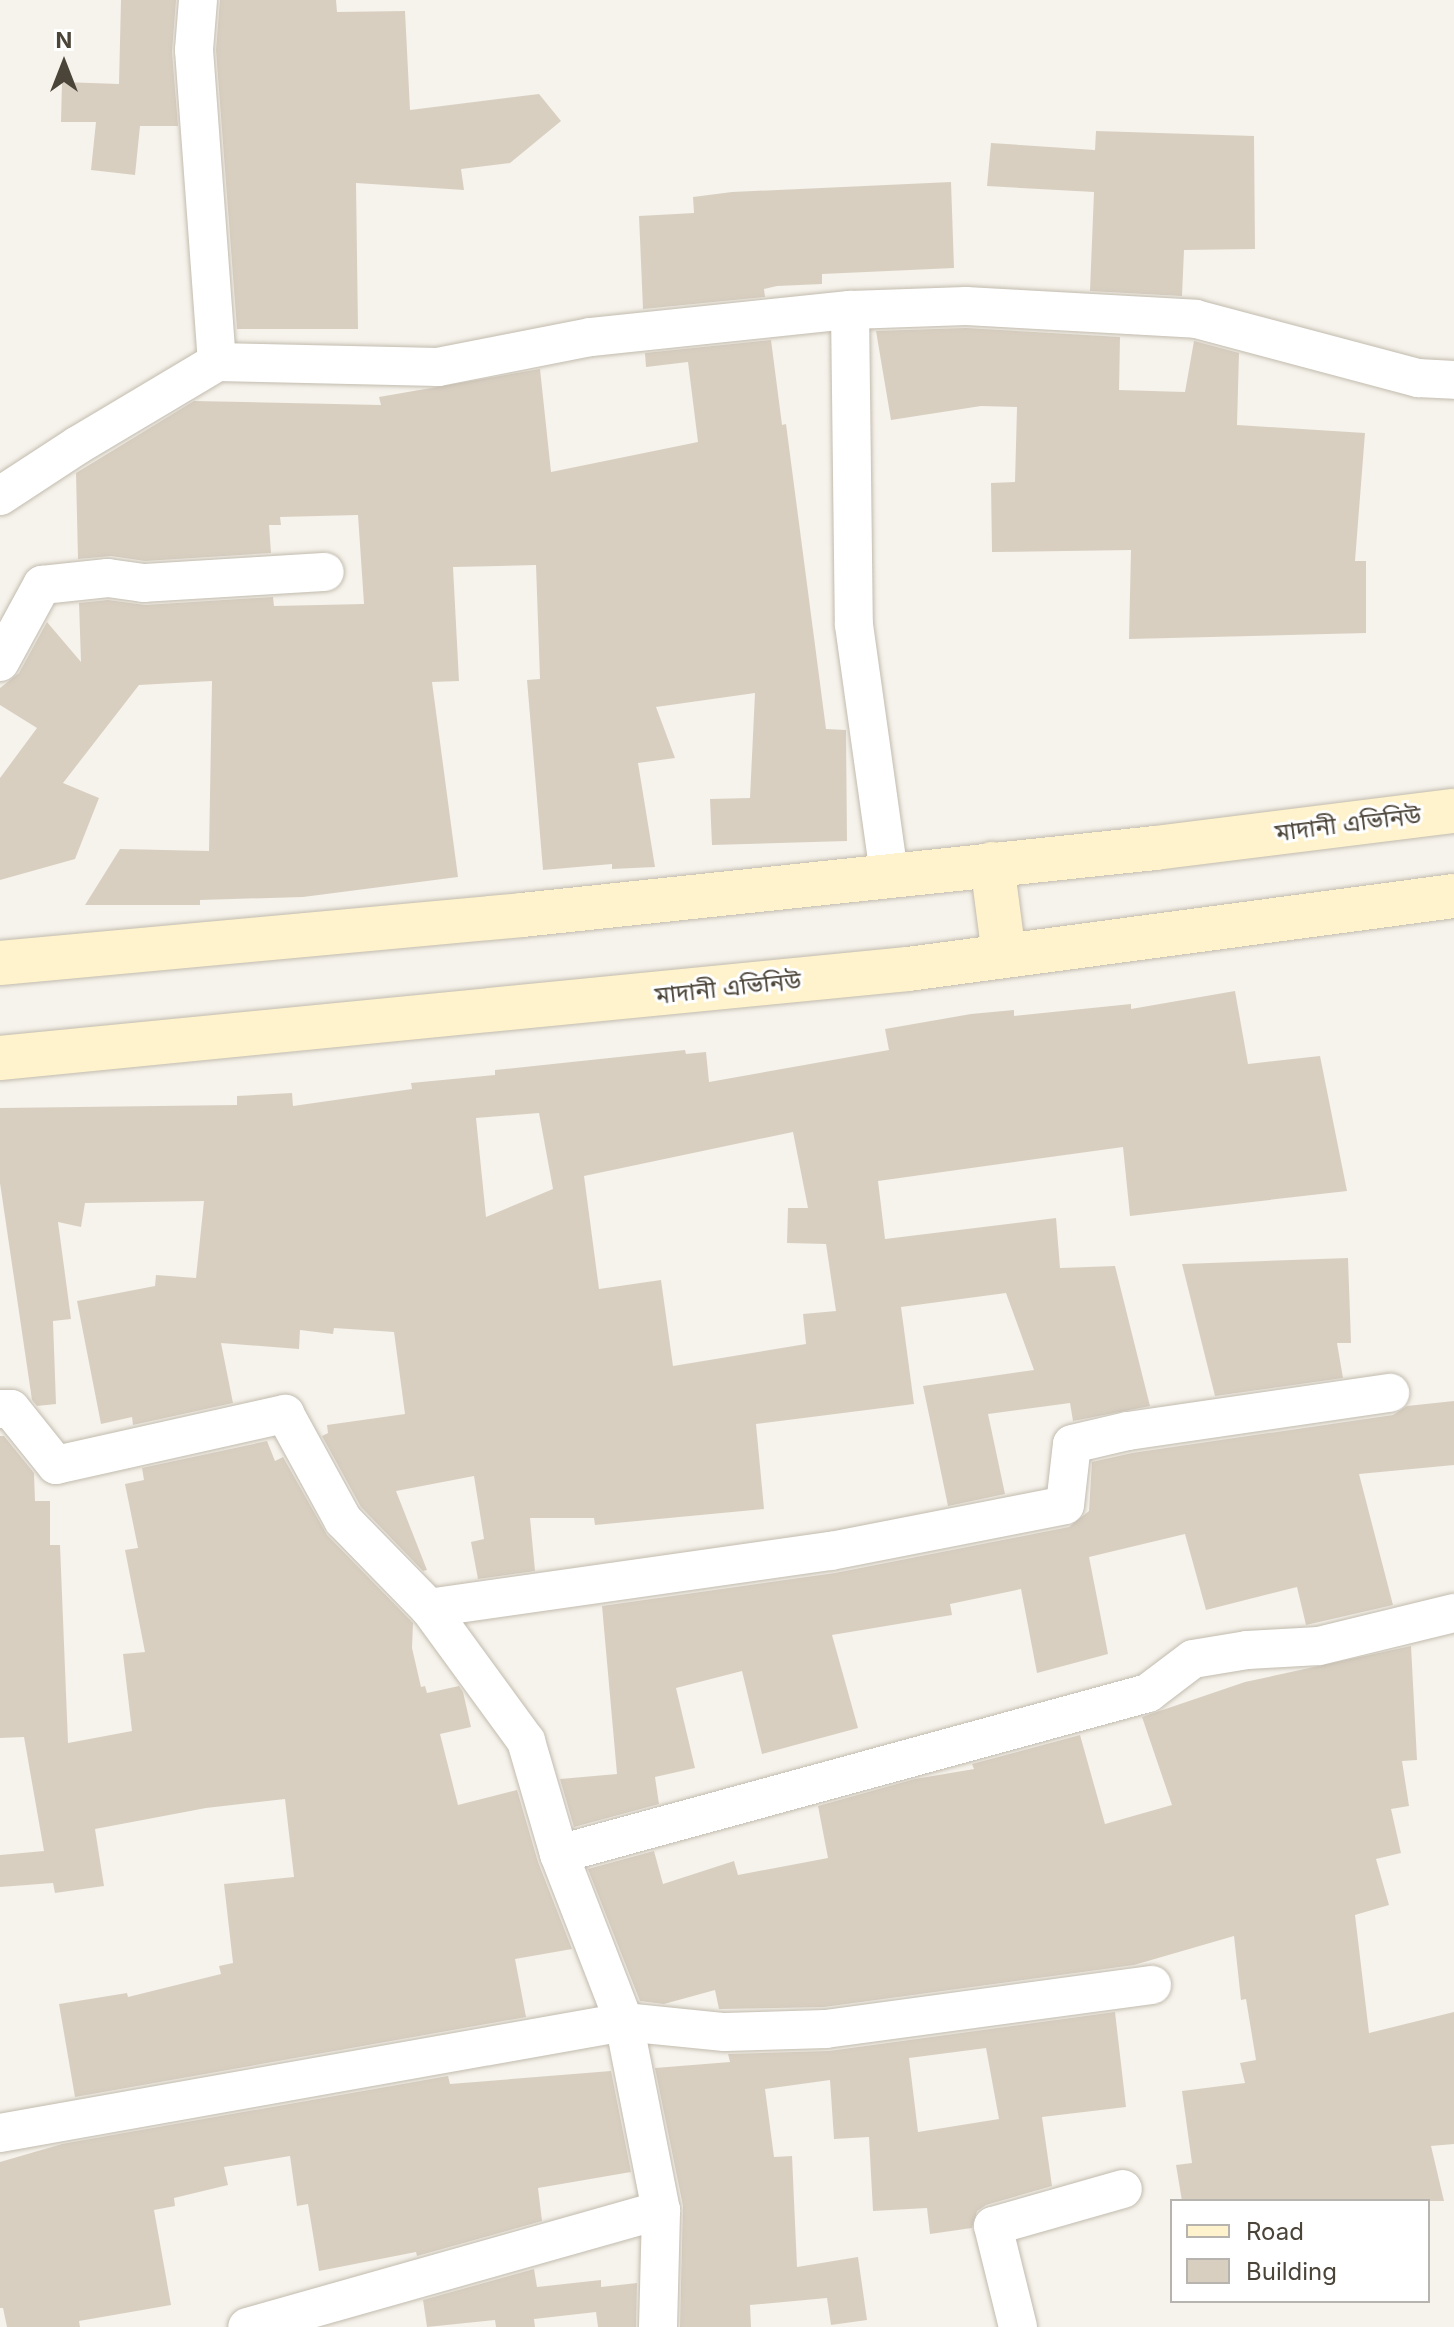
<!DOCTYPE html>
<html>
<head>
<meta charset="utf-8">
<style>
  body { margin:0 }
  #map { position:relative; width:1454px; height:2327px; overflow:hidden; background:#f6f3ec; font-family:Inter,"Noto Sans Bengali",sans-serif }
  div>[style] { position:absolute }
  .building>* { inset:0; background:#d8cfc1 }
  .roads { filter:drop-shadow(0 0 2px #c2bbae) drop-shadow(0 0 2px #c2bbae) }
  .street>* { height:38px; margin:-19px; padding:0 19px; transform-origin:19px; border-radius:19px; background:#fff }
  .secondary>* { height:44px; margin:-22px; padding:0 22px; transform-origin:22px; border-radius:22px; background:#fff3cd }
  span { translate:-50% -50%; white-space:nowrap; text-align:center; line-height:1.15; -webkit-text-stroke:6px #fff; paint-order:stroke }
  .street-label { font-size:24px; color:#4b4439 }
  .legend { position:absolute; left:1170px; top:2199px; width:260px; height:104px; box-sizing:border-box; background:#fff; border:2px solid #b7b4b0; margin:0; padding:10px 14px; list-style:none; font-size:24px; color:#4b4439 }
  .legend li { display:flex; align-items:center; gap:16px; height:40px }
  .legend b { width:40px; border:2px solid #b7b4b0 }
  .north { position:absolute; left:24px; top:24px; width:80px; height:80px; -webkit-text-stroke:6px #fff; paint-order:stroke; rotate:0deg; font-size:22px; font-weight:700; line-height:32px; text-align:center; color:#4b4439 }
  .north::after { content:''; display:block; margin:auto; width:28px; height:36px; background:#4b4439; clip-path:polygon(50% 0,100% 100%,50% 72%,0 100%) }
</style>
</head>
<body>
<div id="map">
  <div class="building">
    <i style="clip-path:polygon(121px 0,176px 0,172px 52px,178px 126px,140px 126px,135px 175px,91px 170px,96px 122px,61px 122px,62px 82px,119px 84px)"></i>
    <i style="clip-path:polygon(220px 0,336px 0,337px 12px,405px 11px,410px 110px,539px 94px,561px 121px,510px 163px,461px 169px,464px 190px,356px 183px,358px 329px,237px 329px,216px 50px)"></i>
    <i style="clip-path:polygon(1096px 131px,1254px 136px,1255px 249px,1184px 250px,1182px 296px,1090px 291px,1094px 192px,987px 186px,991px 143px,1095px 150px)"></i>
    <i style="clip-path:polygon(951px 182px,954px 268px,822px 274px,822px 284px,777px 286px,764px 289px,765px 297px,643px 309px,639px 216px,694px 213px,693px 197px,732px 192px)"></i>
    <i style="clip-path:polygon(966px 328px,1120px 337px,1119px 390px,1185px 392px,1194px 341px,1239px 353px,1237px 425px,1365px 433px,1355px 561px,1366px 561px,1366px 633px,1129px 639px,1131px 550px,992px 552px,991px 483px,1015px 482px,1017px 407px,981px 406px,891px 420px,876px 331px)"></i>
    <i style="clip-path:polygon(771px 340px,782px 425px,786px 424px,826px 729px,846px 730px,847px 841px,712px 845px,710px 799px,750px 798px,755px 693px,656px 707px,675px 758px,638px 763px,655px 867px,612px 869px,612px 864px,543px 870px,527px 680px,540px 679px,536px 565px,453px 567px,459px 681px,432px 682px,458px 877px,303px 897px,200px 900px,200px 905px,85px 905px,120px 849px,209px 851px,212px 681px,139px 685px,63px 783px,99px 798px,75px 859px,0 880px,0 778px,37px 728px,0 705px,0 688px,19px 673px,47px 622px,81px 662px,79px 603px,108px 600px,145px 605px,273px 597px,274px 606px,364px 604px,358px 515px,280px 517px,281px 525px,269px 525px,271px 553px,145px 561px,111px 556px,78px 559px,76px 473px,194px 401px,381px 405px,379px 397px,540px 369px,551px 472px,698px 442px,688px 362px,646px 367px,645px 353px)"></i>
    <i style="clip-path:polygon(evenodd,1235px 991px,1248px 1064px,1320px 1056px,1347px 1191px,1130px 1216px,1123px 1147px,878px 1181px,885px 1239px,1056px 1218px,1060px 1268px,1115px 1266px,1150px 1406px,1073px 1421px,1070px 1403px,988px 1414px,1005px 1494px,948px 1506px,923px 1386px,1034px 1370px,1006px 1293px,901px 1307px,914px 1404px,756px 1424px,764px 1509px,595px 1525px,594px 1518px,530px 1518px,535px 1571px,478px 1579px,471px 1542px,484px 1539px,474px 1476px,396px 1491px,427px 1570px,423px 1571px,361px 1507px,322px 1436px,328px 1433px,327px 1425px,405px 1414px,394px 1332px,334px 1328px,333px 1334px,300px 1330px,299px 1349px,221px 1343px,233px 1403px,133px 1425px,132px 1417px,101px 1424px,77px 1301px,155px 1286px,156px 1275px,196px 1278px,204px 1201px,85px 1203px,81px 1227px,58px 1222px,71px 1319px,53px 1321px,56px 1404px,37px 1406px,32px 1400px,0 1183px,0 1108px,237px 1105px,237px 1096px,292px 1093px,293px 1106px,412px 1089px,411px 1083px,495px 1075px,495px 1070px,685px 1050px,686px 1054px,706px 1052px,709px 1082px,889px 1050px,885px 1029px,971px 1014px,1014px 1010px,1014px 1016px,1131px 1004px,1131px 1009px,1235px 991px,539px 1113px,553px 1189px,486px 1217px,476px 1118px,539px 1113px,1235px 991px,793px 1132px,808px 1208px,788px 1208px,787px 1243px,826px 1244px,836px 1311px,803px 1314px,806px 1344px,673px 1366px,661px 1280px,599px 1289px,584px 1176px,793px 1132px)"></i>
    <i style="clip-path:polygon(1348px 1258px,1351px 1343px,1337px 1343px,1343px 1378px,1215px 1396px,1182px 1264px)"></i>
    <i style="clip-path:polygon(1454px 1401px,1454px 1465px,1359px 1474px,1393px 1605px,1306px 1625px,1297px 1587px,1206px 1610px,1185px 1534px,1089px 1557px,1108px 1654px,1037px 1673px,1021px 1589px,950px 1604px,952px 1615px,832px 1635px,858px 1728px,762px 1754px,742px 1671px,676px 1688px,695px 1768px,655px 1777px,659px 1804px,574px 1827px,560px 1779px,617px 1774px,602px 1606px,835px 1573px,1069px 1527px,1089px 1511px,1092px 1462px,1132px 1453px,1393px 1415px,1407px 1406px)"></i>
    <i style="clip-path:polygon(0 1436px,4px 1436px,34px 1473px,35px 1501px,50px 1501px,50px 1545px,60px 1545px,68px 1743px,132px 1731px,123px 1654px,145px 1652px,125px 1550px,138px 1548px,125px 1484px,144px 1480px,142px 1468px,267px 1441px,275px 1461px,283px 1457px,327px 1535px,413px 1623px,412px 1648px,421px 1687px,425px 1686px,427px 1693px,459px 1686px,463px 1692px,471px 1727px,440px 1734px,458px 1805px,517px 1790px,538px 1862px,572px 1949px,515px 1959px,526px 2017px,75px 2097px,59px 2004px,127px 1993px,128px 1997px,221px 1974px,219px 1966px,233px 1963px,224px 1884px,294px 1877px,285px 1799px,206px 1808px,95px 1829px,104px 1886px,55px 1893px,53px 1883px,0 1887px,0 1855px,44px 1851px,24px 1737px,0 1738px)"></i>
    <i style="clip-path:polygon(1411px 1646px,1417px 1760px,1402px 1761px,1409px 1806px,1391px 1809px,1401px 1853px,1376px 1859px,1389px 1905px,1355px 1915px,1369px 2033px,1454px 2012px,1454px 2144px,1431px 2146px,1444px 2201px,1182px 2201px,1176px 2165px,1192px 2163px,1182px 2091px,1245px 2083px,1240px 2063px,1256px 2060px,1246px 1999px,1241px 2000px,1234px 1936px,1134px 1965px,824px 2007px,719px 2009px,715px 1990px,664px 2004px,640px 2001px,588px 1869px,654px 1851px,663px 1884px,734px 1861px,738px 1875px,828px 1858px,818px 1806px,915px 1779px,974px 1769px,972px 1764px,1080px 1735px,1105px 1824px,1172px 1805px,1142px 1717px,1245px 1682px)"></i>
    <i style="clip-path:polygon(evenodd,1115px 2012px,1126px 2107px,1042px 2117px,1052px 2186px,986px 2205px,977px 2211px,972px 2228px,930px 2234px,927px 2208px,873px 2211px,869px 2137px,834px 2139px,830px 2080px,765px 2089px,774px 2157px,792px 2156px,797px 2267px,858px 2257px,867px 2320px,831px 2325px,827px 2298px,750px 2305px,751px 2327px,680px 2327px,683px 2206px,655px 2068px,730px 2062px,728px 2054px,829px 2051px,1115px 2012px,986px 2048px,999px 2119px,918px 2132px,909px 2058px,986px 2048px)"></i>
    <i style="clip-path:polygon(611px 2071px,631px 2172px,538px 2188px,542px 2221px,417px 2256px,416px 2252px,319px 2271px,308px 2204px,297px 2206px,290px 2156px,224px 2167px,228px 2185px,174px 2198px,175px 2206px,154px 2210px,171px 2305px,79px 2321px,80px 2327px,7px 2327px,3px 2308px,0 2308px,0 2162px,62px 2144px,448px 2076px,450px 2084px)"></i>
    <i style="clip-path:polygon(534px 2269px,537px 2287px,601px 2280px,601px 2287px,637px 2283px,636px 2327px,598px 2327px,596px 2312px,534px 2319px,535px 2327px,496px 2327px,495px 2320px,427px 2327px,423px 2300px)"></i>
  </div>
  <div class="roads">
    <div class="street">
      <i style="left:198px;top:0;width:50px;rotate:94.6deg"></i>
      <i style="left:194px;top:50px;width:313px;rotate:85.8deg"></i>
      <i style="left:850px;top:310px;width:116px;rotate:-2deg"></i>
      <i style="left:966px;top:306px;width:230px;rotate:3.2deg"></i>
      <i style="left:1196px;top:319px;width:230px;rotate:14.9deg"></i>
      <i style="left:1418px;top:378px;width:36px;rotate:3deg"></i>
      <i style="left:0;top:496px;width:93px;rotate:-33.2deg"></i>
      <i style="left:78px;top:445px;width:162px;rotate:-30.8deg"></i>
      <i style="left:217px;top:362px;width:221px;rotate:1.3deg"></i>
      <i style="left:438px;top:367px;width:156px;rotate:-11.1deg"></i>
      <i style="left:591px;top:337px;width:260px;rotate:-6deg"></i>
      <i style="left:850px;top:310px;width:315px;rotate:89.3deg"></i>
      <i style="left:854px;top:625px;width:252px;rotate:82deg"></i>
      <i style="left:0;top:662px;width:88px;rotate:-61.4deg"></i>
      <i style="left:42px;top:585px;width:66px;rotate:-6.1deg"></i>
      <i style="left:108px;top:578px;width:36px;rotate:8deg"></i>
      <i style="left:144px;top:583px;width:181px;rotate:-3.5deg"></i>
      <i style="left:0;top:1409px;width:11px"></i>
      <i style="left:11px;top:1409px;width:72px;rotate:51.2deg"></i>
      <i style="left:56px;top:1465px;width:235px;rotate:-12.6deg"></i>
      <i style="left:285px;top:1414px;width:121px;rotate:61.3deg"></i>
      <i style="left:343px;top:1520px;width:123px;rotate:45.7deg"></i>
      <i style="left:429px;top:1608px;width:165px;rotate:53.9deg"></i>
      <i style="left:526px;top:1741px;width:118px;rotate:73.7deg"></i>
      <i style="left:559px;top:1854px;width:180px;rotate:68.8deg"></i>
      <i style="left:624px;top:2022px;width:192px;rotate:78.9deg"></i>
      <i style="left:661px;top:2210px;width:430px;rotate:164.2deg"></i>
      <i style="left:429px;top:1608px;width:406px;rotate:-8.1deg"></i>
      <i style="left:831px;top:1551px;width:238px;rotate:-11.1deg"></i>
      <i style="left:1065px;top:1505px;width:61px;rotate:-83.5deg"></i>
      <i style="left:1072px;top:1444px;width:57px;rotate:-13.1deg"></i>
      <i style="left:1128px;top:1431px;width:265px;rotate:-8.3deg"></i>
      <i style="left:559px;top:1854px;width:611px;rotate:-15.29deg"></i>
      <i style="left:1148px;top:1693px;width:56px;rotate:-37.1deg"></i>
      <i style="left:1193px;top:1659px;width:55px;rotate:-9.5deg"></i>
      <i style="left:1247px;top:1650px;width:72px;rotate:-3.2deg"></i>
      <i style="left:1319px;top:1646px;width:139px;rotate:-13.7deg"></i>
      <i style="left:0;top:2133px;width:634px;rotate:-10.09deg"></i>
      <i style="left:624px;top:2022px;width:101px;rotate:5.7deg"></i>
      <i style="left:725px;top:2032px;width:101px;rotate:-1.7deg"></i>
      <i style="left:826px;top:2029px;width:329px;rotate:-7.7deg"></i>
      <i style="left:658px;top:2327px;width:117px;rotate:-88.5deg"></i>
      <i style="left:1018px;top:2327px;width:104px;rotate:-103.9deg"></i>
      <i style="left:993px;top:2226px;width:135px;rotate:-15.9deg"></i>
    </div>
    <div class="secondary">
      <i style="left:992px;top:864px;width:92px;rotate:82.5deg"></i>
      <i style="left:0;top:963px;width:524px;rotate:-5.25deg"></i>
      <i style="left:522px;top:915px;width:637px;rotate:-6.04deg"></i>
      <i style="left:1155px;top:848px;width:301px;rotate:-7.1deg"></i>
      <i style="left:0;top:1058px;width:912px;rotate:-5.6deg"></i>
      <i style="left:908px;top:969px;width:551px;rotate:-7.62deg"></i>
    </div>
  </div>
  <div class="street-label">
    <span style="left:1348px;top:824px;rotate:-7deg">মাদানী এভিনিউ</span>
    <span style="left:728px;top:988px;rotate:-6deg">মাদানী এভিনিউ</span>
  </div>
  <ul class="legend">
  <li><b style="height:10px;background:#fff3cd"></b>Road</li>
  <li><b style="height:22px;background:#d8cfc1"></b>Building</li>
  </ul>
  <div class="north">N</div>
</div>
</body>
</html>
